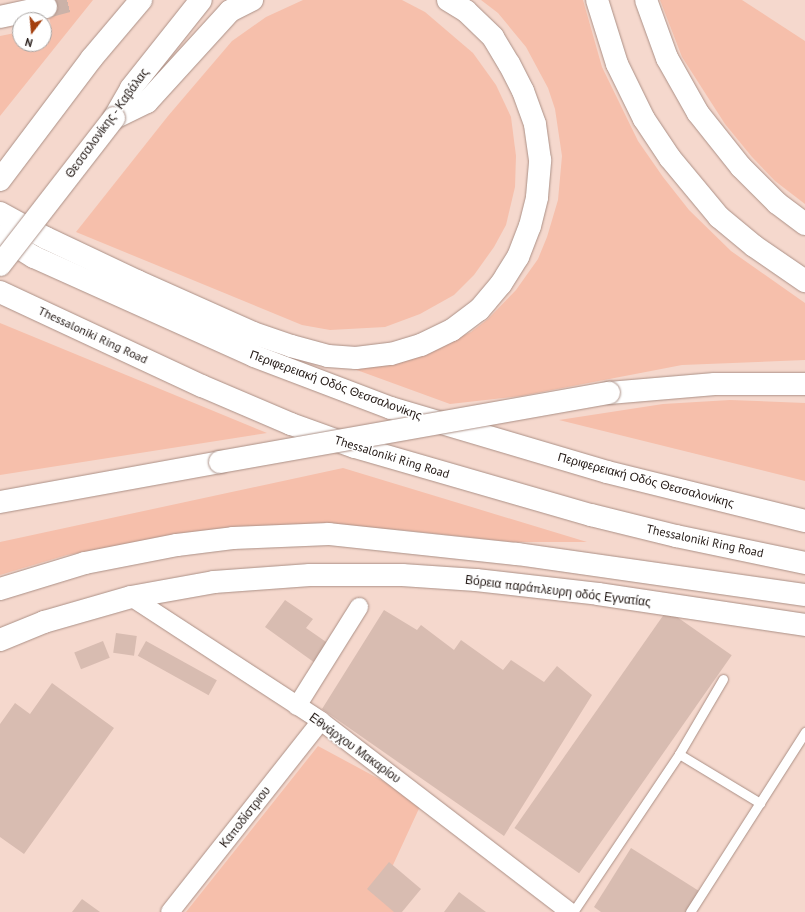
<!DOCTYPE html>
<html>
<head>
<meta charset="utf-8">
<style>
  body { margin:0 }
  #map { position:relative; width:805px; height:912px; overflow:hidden; background:#f5d8cd; font-family:"PT Sans",sans-serif }
  div>[style] { position:absolute }
  .green>* { inset:0; background:#f6bfab }
  .building>* { inset:0; background:#d8bcb1; transform-origin:0 0 }
  .highway-tunnel>* { height:22px; margin-top:-11px; transform-origin:0; background:repeating-linear-gradient(90deg,#cbb2a8 0 22px,transparent 0 33px) }
  .roads { filter:drop-shadow(0 0 1px #ab9086) drop-shadow(0 0 1px #ab9086) }
  .lane>* { height:9px; margin:-4.5px; padding:0 4.5px; transform-origin:4.5px; border-radius:4.5px; background:#fff }
  .street>* { height:18px; margin:-9px; padding:0 9px; transform-origin:9px; border-radius:9px; background:#fff }
  .secondary>* { height:22px; margin:-11px; padding:0 11px; transform-origin:11px; border-radius:11px; background:#fff }
  .highway>* { height:22px; margin:-11px; padding:0 11px; transform-origin:11px; border-radius:11px; background:#fff }
  .bridges { filter:drop-shadow(0 0 1px #ab9086) drop-shadow(0 0 1px #ab9086) }
  .highway-bridge>* { height:22px; margin:-11px; padding:0 11px; transform-origin:11px; border-radius:11px; background:#fff }
  span { translate:-50% -50%; white-space:nowrap; text-align:center; line-height:1.15; -webkit-text-stroke:3px #fff; paint-order:stroke }
  .street-label { font-size:12px; color:#221814 }
  .north { position:absolute; left:12px; top:12px; width:40px; height:40px; box-sizing:border-box; background:#fff; border:1px solid #a7a3a1; border-radius:50%; rotate:196deg; font-size:11px; font-weight:700; line-height:16px; text-align:center; color:#221814 }
  .north::after { content:''; display:block; margin:auto; width:14px; height:18px; background:#a43f0e; clip-path:polygon(50% 0,100% 100%,50% 72%,0 100%) }
</style>
</head>
<body>
<div id="map">
  <div class="green">
    <i style="clip-path:polygon(45px 0,93px 0,0 116px,0 36px,20px 32px,20px 44px,44px 44px,44px 28px,51px 26px)"></i>
    <i style="clip-path:polygon(303px 0,402px 0,425px 12px,473px 53px,496px 85px,511px 117px,516px 156px,515px 187px,506px 225px,494px 247px,474px 275px,454px 295px,420px 314px,385px 327px,330px 330px,302px 325px,76px 232px,168px 116px,232px 41px,266px 17px)"></i>
    <i style="clip-path:polygon(481px 0,583px 0,602px 67px,638px 141px,663px 177px,689px 210px,731px 251px,805px 303px,805px 360px,682px 365px,521px 396px,450px 404px,354px 369px,427px 353px,471px 332px,488px 319px,516px 290px,538px 259px,547px 237px,558px 200px,562px 156px,555px 109px,548px 88px,526px 47px,498px 13px)"></i>
    <i style="clip-path:polygon(660px 0,742px 0,805px 41px,805px 204px,775px 181px,752px 157px,725px 124px,682px 57px)"></i>
    <i style="clip-path:polygon(0 323px,267px 433px,0 475px)"></i>
    <i style="clip-path:polygon(730px 400px,805px 403px,805px 481px,559px 420px,663px 404px)"></i>
    <i style="clip-path:polygon(343px 468px,587px 542px,513px 542px,402px 530px,331px 526px,172px 536px,67px 555px,0 575px,0 542px)"></i>
    <i style="clip-path:polygon(318px 746px,422px 802px,381px 891px,400px 912px,186px 912px)"></i>
  </div>
  <div class="building">
    <i style="clip-path:polygon(285px 600px,313px 619px,306px 628px,329px 644px,315px 663px,265px 627px)"></i>
    <i style="clip-path:polygon(384px 610px,417px 630px,421px 625px,454px 650px,461px 640px,503px 670px,511px 660px,544px 682px,557px 666px,592px 695px,504px 836px,322px 709px)"></i>
    <i style="left:667px;top:610px;width:79px;height:266px;rotate:35deg"></i>
    <i style="left:116px;top:633px;width:21px;height:20px;rotate:8deg"></i>
    <i style="left:103px;top:641px;width:18px;height:31px;rotate:68deg"></i>
    <i style="left:146px;top:641px;width:81px;height:17px;rotate:29deg"></i>
    <i style="clip-path:polygon(52px 683px,114px 728px,24px 854px,0 837px,0 724px,15px 703px,30px 714px)"></i>
    <i style="clip-path:polygon(631px 848px,699px 891px,686px 912px,601px 912px,594px 907px)"></i>
    <i style="clip-path:polygon(389px 862px,421px 889px,402px 912px,394px 912px,367px 889px)"></i>
    <i style="clip-path:polygon(459px 892px,486px 912px,444px 912px)"></i>
    <i style="clip-path:polygon(82px 899px,100px 912px,72px 912px)"></i>
  </div>
  <div class="highway-tunnel">
    <i style="left:46px;top:7px;width:27px;rotate:-15deg"></i>
  </div>
  <div class="roads">
    <div class="lane">
      <i style="left:723px;top:679px;width:87px;rotate:120.4deg"></i>
      <i style="left:679px;top:754px;width:95px;rotate:31.2deg"></i>
      <i style="left:573px;top:912px;width:190px;rotate:-56.1deg"></i>
      <i style="left:690px;top:912px;width:214px;rotate:-57.4deg"></i>
    </div>
    <div class="street">
      <i style="left:131px;top:597px;width:227px;rotate:33.1deg"></i>
      <i style="left:321px;top:721px;width:314px;rotate:37.5deg"></i>
      <i style="left:297px;top:706px;width:117px;rotate:-57.9deg"></i>
      <i style="left:170px;top:912px;width:243px;rotate:-51.7deg"></i>
    </div>
    <div class="secondary">
      <i style="left:646px;top:0;width:62px;rotate:70.1deg"></i>
      <i style="left:667px;top:58px;width:63px;rotate:60.6deg"></i>
      <i style="left:698px;top:113px;width:69px;rotate:51.5deg"></i>
      <i style="left:741px;top:167px;width:51px;rotate:45deg"></i>
      <i style="left:777px;top:203px;width:35px;rotate:37deg"></i>
      <i style="left:0;top:640px;width:48px;rotate:-22.2deg"></i>
      <i style="left:44px;top:622px;width:91px;rotate:-16deg"></i>
      <i style="left:131px;top:597px;width:84px;rotate:-10.2deg"></i>
      <i style="left:214px;top:582px;width:96px;rotate:-4.2deg"></i>
      <i style="left:310px;top:575px;width:92px"></i>
      <i style="left:402px;top:575px;width:74px;rotate:3.9deg"></i>
      <i style="left:476px;top:580px;width:123px;rotate:6.5deg"></i>
      <i style="left:598px;top:594px;width:209px;rotate:8.5deg"></i>
    </div>
    <div class="highway">
      <i style="left:597px;top:0;width:67px;rotate:72.6deg"></i>
      <i style="left:617px;top:64px;width:61px;rotate:63.9deg"></i>
      <i style="left:644px;top:119px;width:47px;rotate:56.3deg"></i>
      <i style="left:670px;top:158px;width:77px;rotate:50.3deg"></i>
      <i style="left:719px;top:217px;width:45px;rotate:39.6deg"></i>
      <i style="left:754px;top:246px;width:62px;rotate:34.5deg"></i>
      <i style="left:0;top:17px;width:47px;rotate:-12.3deg"></i>
      <i style="left:114px;top:118px;width:37px;rotate:-26deg"></i>
      <i style="left:147px;top:102px;width:123px;rotate:-47.6deg"></i>
      <i style="left:230px;top:11px;width:25px;rotate:-27deg"></i>
      <i style="left:114px;top:118px;width:34px;rotate:-60deg"></i>
      <i style="left:131px;top:88px;width:112px;rotate:-51.5deg"></i>
      <i style="left:0;top:180px;width:153px;rotate:-53deg"></i>
      <i style="left:92px;top:58px;width:76px;rotate:-49.8deg"></i>
      <i style="left:0;top:213px;width:52px;rotate:28.5deg"></i>
      <i style="left:46px;top:238px;width:101px;rotate:25.3deg"></i>
      <i style="left:137px;top:281px;width:127px;rotate:24.1deg"></i>
      <i style="left:253px;top:333px;width:40px;rotate:18.9deg"></i>
      <i style="left:291px;top:346px;width:38px;rotate:15deg"></i>
      <i style="left:328px;top:356px;width:28px;rotate:4deg"></i>
      <i style="left:356px;top:358px;width:35px;rotate:-7deg"></i>
      <i style="left:391px;top:354px;width:31px;rotate:-17deg"></i>
      <i style="left:421px;top:345px;width:34px;rotate:-26deg"></i>
      <i style="left:452px;top:330px;width:34px;rotate:-37deg"></i>
      <i style="left:479px;top:310px;width:34px;rotate:-50deg"></i>
      <i style="left:501px;top:284px;width:32px;rotate:-58deg"></i>
      <i style="left:518px;top:257px;width:33px;rotate:-69deg"></i>
      <i style="left:530px;top:226px;width:30px;rotate:-76deg"></i>
      <i style="left:537px;top:197px;width:37px;rotate:-85deg"></i>
      <i style="left:540px;top:160px;width:36px;rotate:-98deg"></i>
      <i style="left:535px;top:124px;width:35px;rotate:-110deg"></i>
      <i style="left:523px;top:91px;width:30px;rotate:-117deg"></i>
      <i style="left:509px;top:64px;width:31px;rotate:-121deg"></i>
      <i style="left:493px;top:37px;width:37px;rotate:-136deg"></i>
      <i style="left:466px;top:11px;width:21px;rotate:-149deg"></i>
      <i style="left:0;top:236px;width:40px;rotate:32deg"></i>
      <i style="left:34px;top:257px;width:241px;rotate:24.2deg"></i>
      <i style="left:254px;top:356px;width:147px;rotate:20.8deg"></i>
      <i style="left:391px;top:408px;width:225px;rotate:16.5deg"></i>
      <i style="left:607px;top:472px;width:204px;rotate:13.9deg"></i>
      <i style="left:0;top:292px;width:223px;rotate:25deg"></i>
      <i style="left:202px;top:386px;width:97px;rotate:23.1deg"></i>
      <i style="left:291px;top:424px;width:68px;rotate:19.8deg"></i>
      <i style="left:355px;top:447px;width:246px;rotate:16.1deg"></i>
      <i style="left:591px;top:515px;width:88px;rotate:13.9deg"></i>
      <i style="left:676px;top:536px;width:132px;rotate:11.8deg"></i>
      <i style="left:609px;top:393px;width:106px;rotate:-4.9deg"></i>
      <i style="left:715px;top:384px;width:90px"></i>
      <i style="left:0;top:502px;width:224px;rotate:-10.3deg"></i>
      <i style="left:0;top:589px;width:89px;rotate:-17deg"></i>
      <i style="left:85px;top:563px;width:94px;rotate:-11.1deg"></i>
      <i style="left:177px;top:545px;width:56px;rotate:-7.1deg"></i>
      <i style="left:233px;top:538px;width:96px;rotate:-2.4deg"></i>
      <i style="left:329px;top:534px;width:189px;rotate:6.1deg"></i>
      <i style="left:517px;top:554px;width:291px;rotate:8.1deg"></i>
    </div>
  </div>
  <div class="bridges">
    <div class="highway-bridge">
      <i style="left:0;top:265px;width:186px;rotate:-52.2deg"></i>
      <i style="left:220px;top:462px;width:395px;rotate:-10.1deg"></i>
    </div>
  </div>
  <div class="street-label">
    <span style="left:107px;top:123px;rotate:-54deg">Θεσσαλονίκης - Καβάλας</span>
    <span style="left:93px;top:335px;rotate:25deg">Thessaloniki Ring Road</span>
    <span style="left:336px;top:385px;rotate:20deg">Περιφερειακή Οδός Θεσσαλονίκης</span>
    <span style="left:392px;top:457px;rotate:17deg">Thessaloniki Ring Road</span>
    <span style="left:646px;top:480px;rotate:15deg">Περιφερειακή Οδός Θεσσαλονίκης</span>
    <span style="left:705px;top:541px;rotate:12deg">Thessaloniki Ring Road</span>
    <span style="left:558px;top:591px;rotate:7deg">Βόρεια παράπλευρη οδός Εγνατίας</span>
    <span style="left:355px;top:748px;rotate:36deg">Εθνάρχου Μακαρίου</span>
    <span style="left:245px;top:817px;rotate:-52deg">Καποδίστριου</span>
  </div>
  <div class="north">N</div>
</div>
</body>
</html>
